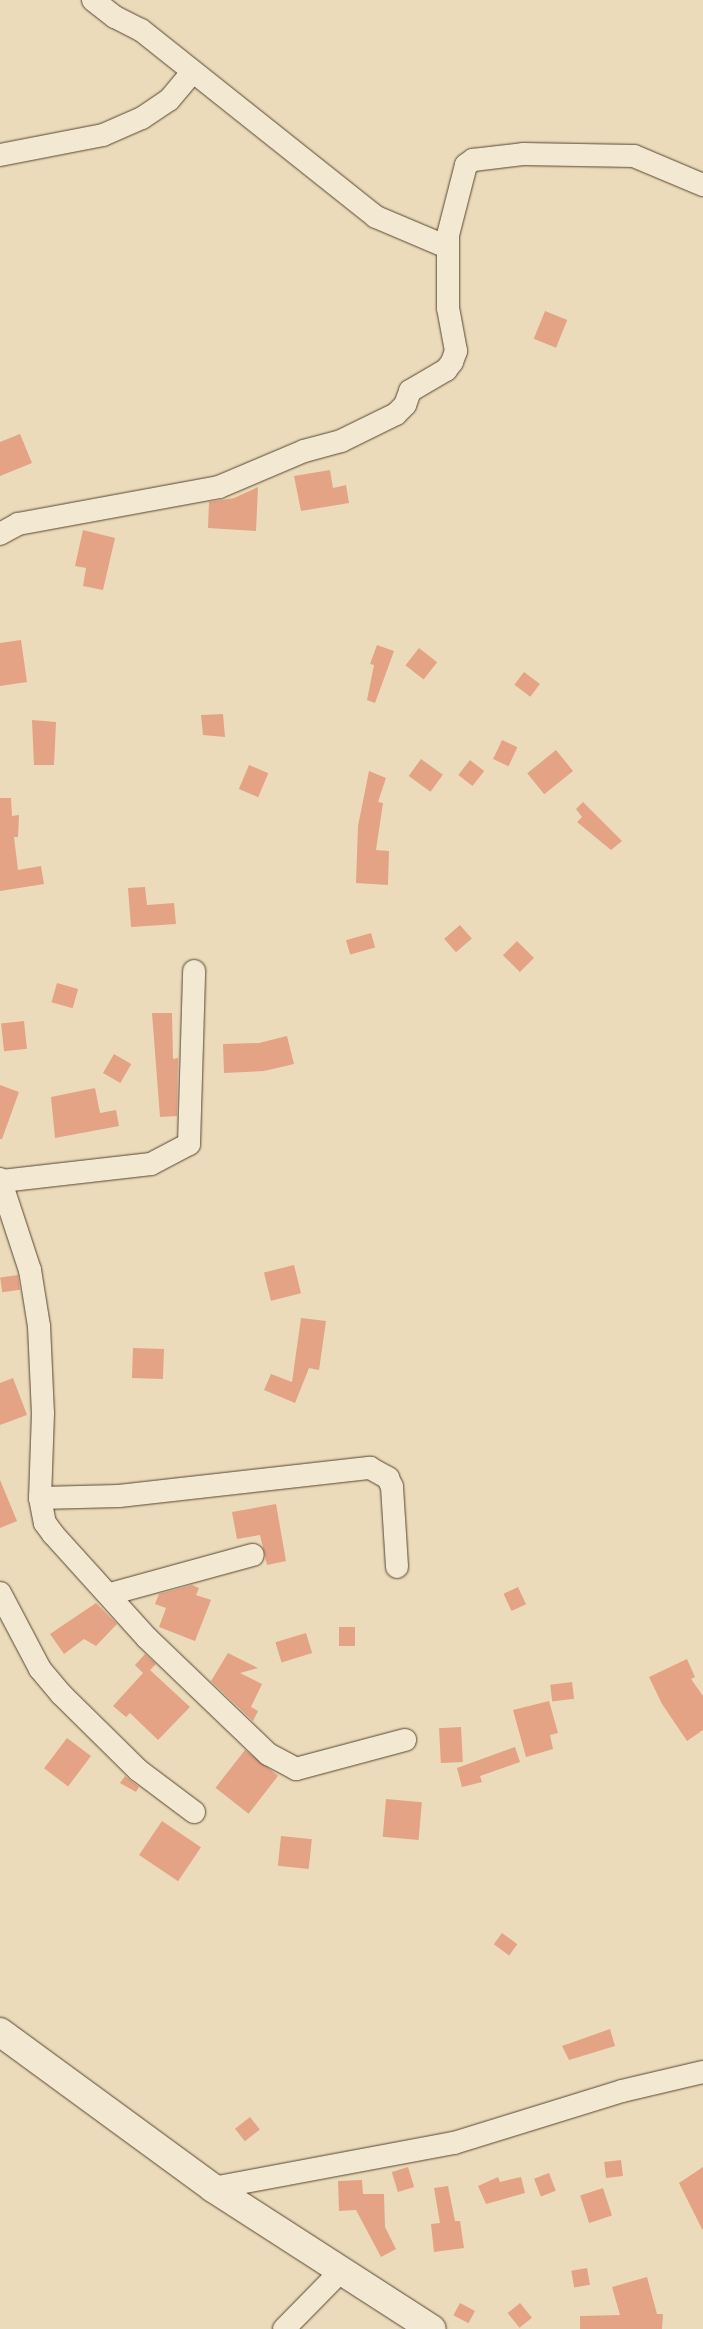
<!DOCTYPE html>
<html>
<head>
<meta charset="utf-8">
<style>
  body { margin:0 }
  #map { position:relative; width:703px; height:2329px; overflow:hidden; background:#ecdbba; font-family:Alegreya,serif }
  div>[style] { position:absolute }
  .building>* { inset:0; background:#e3a384; transform-origin:0 0 }
  .roads { filter:drop-shadow(0 0 1px #564632) drop-shadow(0 0 1px #564632) }
  .street>* { height:22px; margin:-11px; padding:0 11px; transform-origin:11px; border-radius:11px; background:#f3e8d2 }
  .secondary>* { height:28px; margin:-14px; padding:0 14px; transform-origin:14px; border-radius:14px; background:#f3e8d2 }
  span { translate:-50% -50%; white-space:nowrap; text-align:center; line-height:1.15; -webkit-text-stroke:4.5px #f3e8d2; paint-order:stroke }
</style>
</head>
<body>
<div id="map">
  <div class="building">
    <i style="left:545px;top:311px;width:24px;height:30px;rotate:22deg"></i>
    <i style="clip-path:polygon(20px 434px,32px 463px,0 476px,0 442px)"></i>
    <i style="clip-path:polygon(330px 470px,333px 488px,346px 485px,349px 503px,301px 511px,294px 476px)"></i>
    <i style="clip-path:polygon(258px 487px,256px 531px,208px 528px,209px 502px,234px 498px)"></i>
    <i style="clip-path:polygon(83px 530px,115px 538px,103px 590px,83px 586px,86px 568px,75px 566px)"></i>
    <i style="clip-path:polygon(21px 640px,27px 682px,0 686px,0 643px)"></i>
    <i style="clip-path:polygon(377px 645px,394px 651px,375px 703px,367px 700px,374px 665px,370px 664px)"></i>
    <i style="left:419px;top:648px;width:23px;height:22px;rotate:38deg"></i>
    <i style="left:524px;top:672px;width:20px;height:16px;rotate:37deg"></i>
    <i style="clip-path:polygon(223px 714px,225px 737px,203px 735px,201px 715px)"></i>
    <i style="clip-path:polygon(32px 720px,56px 722px,54px 765px,34px 765px)"></i>
    <i style="left:502px;top:740px;width:17px;height:21px;rotate:25deg"></i>
    <i style="left:556px;top:750px;width:27px;height:37px;rotate:51deg"></i>
    <i style="left:421px;top:759px;width:27px;height:21px;rotate:36deg"></i>
    <i style="left:470px;top:760px;width:18px;height:19px;rotate:38deg"></i>
    <i style="left:249px;top:765px;width:21px;height:26px;rotate:23deg"></i>
    <i style="clip-path:polygon(369px 771px,386px 778px,378px 802px,383px 803px,376px 850px,389px 851px,388px 885px,356px 883px,358px 826px)"></i>
    <i style="clip-path:polygon(0 798px,11px 798px,12px 816px,19px 815px,18px 837px,14px 837px,18px 870px,41px 866px,44px 884px,0 891px)"></i>
    <i style="clip-path:polygon(583px 802px,622px 841px,611px 850px,577px 822px,582px 817px,576px 809px)"></i>
    <i style="clip-path:polygon(145px 887px,147px 905px,174px 903px,176px 924px,131px 927px,128px 888px)"></i>
    <i style="left:460px;top:925px;width:18px;height:21px;rotate:49deg"></i>
    <i style="left:371px;top:933px;width:15px;height:26px;rotate:74deg"></i>
    <i style="left:517px;top:941px;width:24px;height:20px;rotate:45deg"></i>
    <i style="left:57px;top:983px;width:22px;height:20px;rotate:16deg"></i>
    <i style="clip-path:polygon(152px 1013px,172px 1013px,173px 1059px,178px 1058px,177px 1116px,160px 1117px)"></i>
    <i style="left:24px;top:1021px;width:28px;height:23px;rotate:84deg"></i>
    <i style="clip-path:polygon(287px 1036px,294px 1064px,264px 1071px,224px 1073px,223px 1044px,259px 1043px)"></i>
    <i style="left:114px;top:1054px;width:20px;height:22px;rotate:30deg"></i>
    <i style="clip-path:polygon(0 1085px,19px 1092px,2px 1139px,0 1139px)"></i>
    <i style="clip-path:polygon(95px 1088px,100px 1113px,116px 1110px,119px 1126px,55px 1138px,51px 1097px)"></i>
    <i style="left:294px;top:1265px;width:29px;height:31px;rotate:76deg"></i>
    <i style="left:18px;top:1275px;width:15px;height:18px;rotate:82deg"></i>
    <i style="clip-path:polygon(301px 1318px,326px 1321px,319px 1370px,309px 1368px,295px 1403px,264px 1390px,271px 1374px,292px 1382px)"></i>
    <i style="left:133px;top:1348px;width:31px;height:30px;rotate:2deg"></i>
    <i style="clip-path:polygon(13px 1378px,27px 1415px,0 1425px,0 1383px)"></i>
    <i style="clip-path:polygon(0 1480px,17px 1521px,0 1528px)"></i>
    <i style="clip-path:polygon(276px 1504px,286px 1561px,267px 1565px,260px 1535px,237px 1539px,232px 1512px)"></i>
    <i style="clip-path:polygon(192px 1585px,199px 1588px,196px 1595px,211px 1600px,195px 1641px,159px 1627px,166px 1608px,155px 1604px,159px 1594px)"></i>
    <i style="left:518px;top:1587px;width:19px;height:16px;rotate:65deg"></i>
    <i style="clip-path:polygon(96px 1603px,117px 1624px,96px 1646px,84px 1639px,64px 1654px,50px 1634px)"></i>
    <i style="left:339px;top:1627px;width:16px;height:19px"></i>
    <i style="left:306px;top:1633px;width:21px;height:32px;rotate:73deg"></i>
    <i style="clip-path:polygon(228px 1653px,258px 1668px,240px 1673px,262px 1684px,251px 1707px,258px 1711px,253px 1721px,211px 1681px)"></i>
    <i style="clip-path:polygon(145px 1654px,156px 1664px,150px 1670px,190px 1707px,158px 1740px,130px 1713px,126px 1717px,113px 1706px,143px 1673px,135px 1665px)"></i>
    <i style="clip-path:polygon(687px 1659px,695px 1677px,691px 1679px,703px 1696px,703px 1730px,687px 1741px,662px 1704px,649px 1677px)"></i>
    <i style="left:572px;top:1682px;width:17px;height:22px;rotate:83deg"></i>
    <i style="clip-path:polygon(549px 1701px,558px 1733px,550px 1735px,553px 1749px,526px 1757px,513px 1710px)"></i>
    <i style="left:461px;top:1727px;width:35px;height:22px;rotate:87deg"></i>
    <i style="left:67px;top:1738px;width:30px;height:38px;rotate:37deg"></i>
    <i style="clip-path:polygon(515px 1747px,520px 1762px,480px 1776px,482px 1782px,462px 1787px,457px 1768px)"></i>
    <i style="left:245px;top:1750px;width:42px;height:48px;rotate:38deg"></i>
    <i style="clip-path:polygon(125px 1776px,139px 1787px,136px 1792px,120px 1783px)"></i>
    <i style="left:386px;top:1799px;width:36px;height:38px;rotate:5deg"></i>
    <i style="left:162px;top:1821px;width:47px;height:41px;rotate:34deg"></i>
    <i style="left:281px;top:1836px;width:31px;height:30px;rotate:6deg"></i>
    <i style="left:502px;top:1933px;width:19px;height:14px;rotate:36deg"></i>
    <i style="clip-path:polygon(610px 2029px,615px 2046px,569px 2060px,562px 2046px)"></i>
    <i style="left:250px;top:2117px;width:16px;height:19px;rotate:52deg"></i>
    <i style="left:621px;top:2160px;width:16px;height:17px;rotate:83deg"></i>
    <i style="left:408px;top:2167px;width:21px;height:17px;rotate:73deg"></i>
    <i style="clip-path:polygon(703px 2167px,703px 2229px,702px 2229px,679px 2183px)"></i>
    <i style="left:549px;top:2173px;width:19px;height:16px;rotate:69deg"></i>
    <i style="clip-path:polygon(498px 2177px,500px 2182px,521px 2177px,525px 2193px,486px 2204px,478px 2186px)"></i>
    <i style="clip-path:polygon(362px 2180px,363px 2194px,384px 2194px,385px 2227px,396px 2249px,381px 2257px,356px 2210px,339px 2211px,338px 2181px)"></i>
    <i style="clip-path:polygon(448px 2186px,455px 2221px,460px 2221px,464px 2248px,434px 2252px,431px 2224px,440px 2223px,434px 2188px)"></i>
    <i style="left:603px;top:2188px;width:29px;height:24px;rotate:72deg"></i>
    <i style="left:587px;top:2268px;width:17px;height:16px;rotate:80deg"></i>
    <i style="clip-path:polygon(647px 2277px,657px 2314px,663px 2314px,662px 2329px,580px 2329px,580px 2316px,620px 2315px,612px 2287px)"></i>
    <i style="left:460px;top:2303px;width:17px;height:14px;rotate:28deg"></i>
    <i style="left:520px;top:2303px;width:19px;height:16px;rotate:51deg"></i>
  </div>
  <div class="roads">
    <div class="street">
      <i style="left:93px;top:0;width:28px;rotate:38deg"></i>
      <i style="left:115px;top:17px;width:29px;rotate:27deg"></i>
      <i style="left:141px;top:30px;width:300px;rotate:38.5deg"></i>
      <i style="left:376px;top:217px;width:77px;rotate:22.9deg"></i>
      <i style="left:0;top:155px;width:105px;rotate:-11deg"></i>
      <i style="left:103px;top:135px;width:43px;rotate:-23.6deg"></i>
      <i style="left:142px;top:118px;width:32px;rotate:-34deg"></i>
      <i style="left:169px;top:100px;width:35px;rotate:-50deg"></i>
      <i style="left:0;top:534px;width:21px;rotate:-29deg"></i>
      <i style="left:18px;top:524px;width:204px;rotate:-10.4deg"></i>
      <i style="left:219px;top:487px;width:92px;rotate:-23deg"></i>
      <i style="left:304px;top:451px;width:38px;rotate:-15deg"></i>
      <i style="left:341px;top:441px;width:61px;rotate:-26.1deg"></i>
      <i style="left:396px;top:414px;width:13px;rotate:-45deg"></i>
      <i style="left:405px;top:405px;width:15px;rotate:-70deg"></i>
      <i style="left:410px;top:391px;width:42px;rotate:-30.3deg"></i>
      <i style="left:446px;top:370px;width:10px;rotate:-53deg"></i>
      <i style="left:452px;top:362px;width:12px;rotate:-70deg"></i>
      <i style="left:456px;top:351px;width:44px;rotate:-100.5deg"></i>
      <i style="left:448px;top:308px;width:73px;rotate:-90deg"></i>
      <i style="left:448px;top:235px;width:72px;rotate:-75.6deg"></i>
      <i style="left:466px;top:165px;width:9px;rotate:-36deg"></i>
      <i style="left:473px;top:160px;width:50px;rotate:-6.8deg"></i>
      <i style="left:523px;top:154px;width:111px;rotate:1deg"></i>
      <i style="left:634px;top:156px;width:75px;rotate:22.8deg"></i>
      <i style="left:0;top:1179px;width:96px;rotate:71.8deg"></i>
      <i style="left:30px;top:1270px;width:57px;rotate:80.9deg"></i>
      <i style="left:39px;top:1326px;width:87px;rotate:87.4deg"></i>
      <i style="left:43px;top:1413px;width:85px;rotate:92deg"></i>
      <i style="left:40px;top:1498px;width:79px;rotate:-1.5deg"></i>
      <i style="left:119px;top:1496px;width:253px;rotate:-6.4deg"></i>
      <i style="left:370px;top:1468px;width:21px;rotate:29deg"></i>
      <i style="left:388px;top:1478px;width:10px;rotate:66deg"></i>
      <i style="left:392px;top:1487px;width:80px;rotate:86.4deg"></i>
      <i style="left:2px;top:1181px;width:150px;rotate:-6.5deg"></i>
      <i style="left:151px;top:1164px;width:43px;rotate:-27.8deg"></i>
      <i style="left:189px;top:1144px;width:173px;rotate:-88.3deg"></i>
      <i style="left:40px;top:1498px;width:25px;rotate:79deg"></i>
      <i style="left:45px;top:1523px;width:14px;rotate:54deg"></i>
      <i style="left:53px;top:1534px;width:140px;rotate:47.9deg"></i>
      <i style="left:147px;top:1638px;width:168px;rotate:43.8deg"></i>
      <i style="left:268px;top:1754px;width:32px;rotate:28deg"></i>
      <i style="left:296px;top:1769px;width:113px;rotate:-14.9deg"></i>
      <i style="left:0;top:1593px;width:86px;rotate:62.2deg"></i>
      <i style="left:40px;top:1669px;width:33px;rotate:50deg"></i>
      <i style="left:61px;top:1694px;width:108px;rotate:44.6deg"></i>
      <i style="left:138px;top:1770px;width:70px;rotate:36.9deg"></i>
      <i style="left:110px;top:1594px;width:148px;rotate:-15.3deg"></i>
      <i style="left:213px;top:2188px;width:245px;rotate:-10.6deg"></i>
      <i style="left:454px;top:2143px;width:176px;rotate:-17.2deg"></i>
      <i style="left:622px;top:2091px;width:83px;rotate:-13.2deg"></i>
      <i style="left:284px;top:2329px;width:80px;rotate:-45.5deg"></i>
    </div>
    <div class="secondary">
      <i style="left:0;top:2032px;width:264px;rotate:36.2deg"></i>
      <i style="left:213px;top:2188px;width:260px;rotate:32.8deg"></i>
    </div>
  </div>
</div>
</body>
</html>
